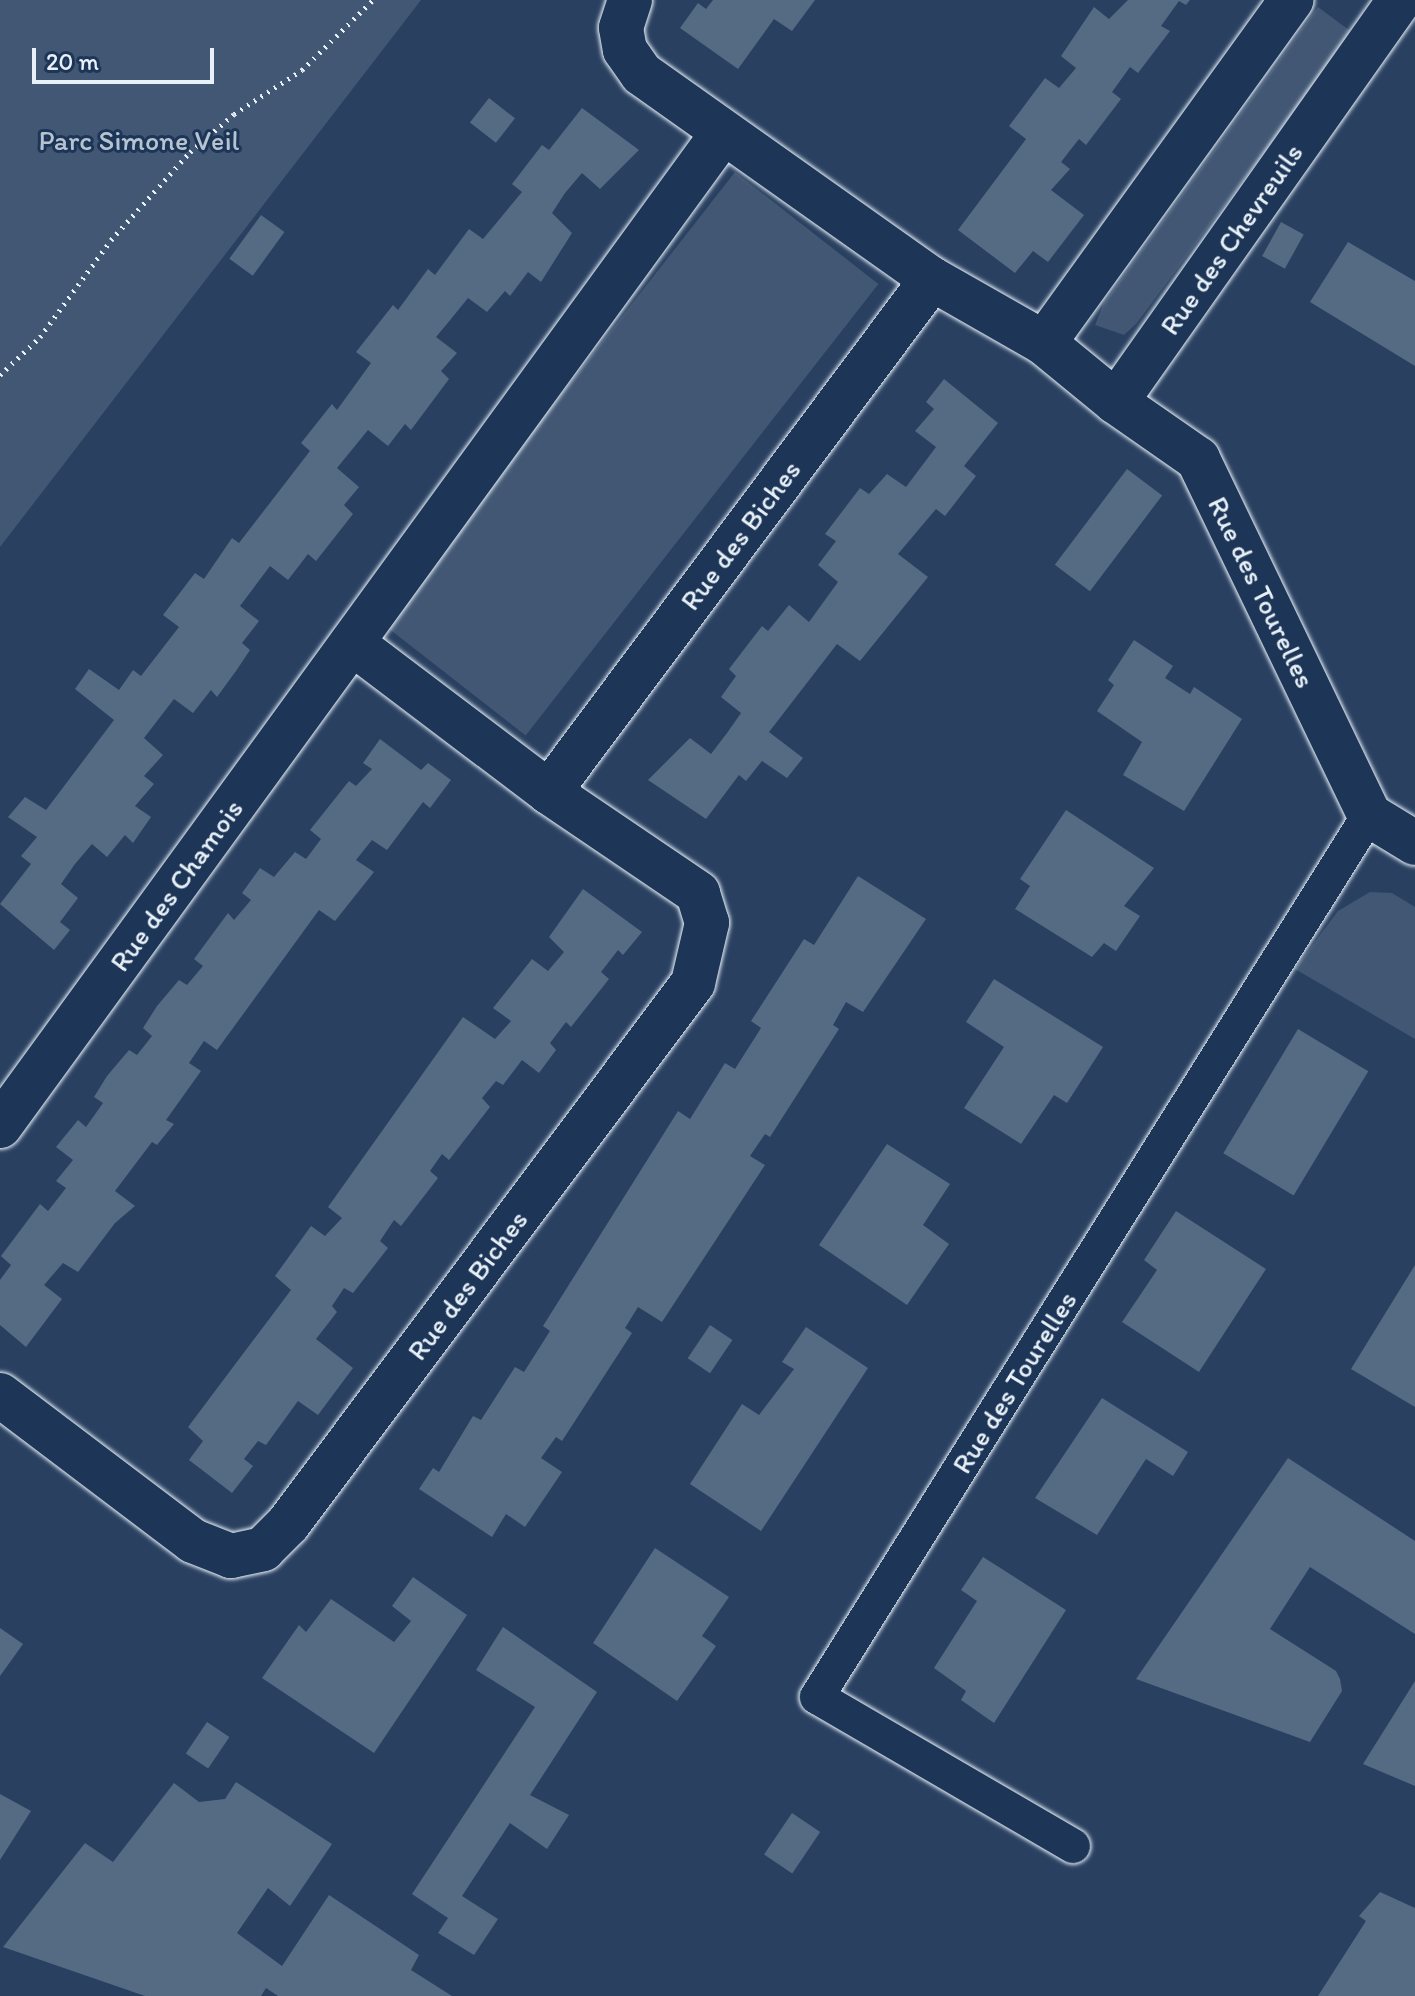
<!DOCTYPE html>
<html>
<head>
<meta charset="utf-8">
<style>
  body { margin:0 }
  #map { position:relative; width:1415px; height:1996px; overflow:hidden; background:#294061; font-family:Itim,sans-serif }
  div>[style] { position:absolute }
  .green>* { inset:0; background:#415774; transform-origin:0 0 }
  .building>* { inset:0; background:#556a83; transform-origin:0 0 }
  .path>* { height:5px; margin-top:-2.5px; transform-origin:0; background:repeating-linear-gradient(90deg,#e8f1f8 0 2px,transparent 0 8px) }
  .roads { filter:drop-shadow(0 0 2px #e8f1f8) drop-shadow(0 0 2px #e8f1f8) }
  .service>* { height:34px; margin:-17px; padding:0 17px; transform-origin:17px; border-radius:17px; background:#1d3557 }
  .minor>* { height:44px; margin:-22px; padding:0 22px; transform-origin:22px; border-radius:22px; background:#1d3557 }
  span { translate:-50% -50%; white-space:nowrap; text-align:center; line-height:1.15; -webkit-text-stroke:6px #1d3557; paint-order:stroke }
  .park-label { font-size:28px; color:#b6c3d0 }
  .street-label { font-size:28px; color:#e8f1f8 }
  .scale { position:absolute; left:32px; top:48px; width:182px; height:36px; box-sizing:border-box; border:4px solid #e8f1f8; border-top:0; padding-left:10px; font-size:24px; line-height:28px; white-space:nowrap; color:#e8f1f8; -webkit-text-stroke:6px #1d3557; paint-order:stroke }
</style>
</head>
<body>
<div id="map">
  <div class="green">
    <i style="clip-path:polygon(0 0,421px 0,0 547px)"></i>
    <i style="clip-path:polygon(1318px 7px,1353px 33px,1136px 324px,1124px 335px,1095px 325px,1104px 303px)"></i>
    <i style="left:735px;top:172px;width:182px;height:573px;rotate:38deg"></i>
    <i style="clip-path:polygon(1370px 892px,1392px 893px,1415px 907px,1415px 1039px,1295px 969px,1338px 911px)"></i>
  </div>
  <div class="building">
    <i style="clip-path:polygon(713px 0,815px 0,792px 31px,774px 19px,738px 69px,680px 28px,698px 3px,706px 9px)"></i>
    <i style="clip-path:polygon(1128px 0,1190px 0,1186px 5px,1179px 1px,1161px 26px,1170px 31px,1138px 73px,1130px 67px,1112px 92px,1121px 99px,1086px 145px,1079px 139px,1061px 162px,1070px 169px,1051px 190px,1084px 215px,1048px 262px,1033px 251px,1015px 273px,958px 230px,1026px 139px,1009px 126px,1045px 78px,1059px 88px,1076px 68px,1061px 56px,1094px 7px,1109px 19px)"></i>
    <i style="left:489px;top:98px;width:33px;height:31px;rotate:38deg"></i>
    <i style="clip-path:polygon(582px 108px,639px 150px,600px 189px,582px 173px,565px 193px,552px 213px,572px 233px,541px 282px,528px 272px,510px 296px,505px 291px,487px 312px,468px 298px,451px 319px,436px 337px,457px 353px,441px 371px,449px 379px,411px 430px,405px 424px,388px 446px,368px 430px,337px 468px,359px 487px,344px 505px,353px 514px,316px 561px,308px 554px,288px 580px,270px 566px,240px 606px,259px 621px,242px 643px,250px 650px,236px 671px,217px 697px,211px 690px,193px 713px,174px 699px,144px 738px,163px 755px,144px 776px,154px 784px,135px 806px,151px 817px,133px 843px,125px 835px,107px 857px,92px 844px,75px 864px,61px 884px,78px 898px,60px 922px,70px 930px,54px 950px,0 904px,31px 864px,21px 856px,37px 837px,8px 817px,25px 797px,46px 810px,114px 720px,75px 689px,89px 669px,119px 690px,133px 670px,141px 676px,179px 627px,163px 615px,195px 573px,204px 579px,232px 538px,239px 543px,310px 451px,301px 443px,332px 404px,337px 410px,371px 363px,356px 352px,393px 305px,398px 310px,428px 269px,435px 275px,469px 229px,483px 239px,522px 192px,512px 184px,542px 145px,549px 150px)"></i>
    <i style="left:261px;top:215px;width:29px;height:54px;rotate:36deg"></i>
    <i style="left:1281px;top:222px;width:26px;height:39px;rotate:29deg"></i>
    <i style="clip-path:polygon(1348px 242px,1415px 281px,1415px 366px,1310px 302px)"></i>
    <i style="clip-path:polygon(944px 379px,998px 423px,964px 466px,976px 476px,945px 516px,936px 509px,898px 554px,928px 577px,860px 661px,837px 644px,769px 732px,803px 758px,787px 778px,762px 761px,746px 781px,739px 775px,706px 819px,648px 780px,690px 738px,711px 754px,727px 733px,741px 713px,721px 697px,736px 676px,729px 669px,762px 626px,768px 631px,789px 605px,809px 622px,838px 582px,818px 565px,836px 541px,825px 534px,860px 488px,869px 494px,887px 474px,906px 487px,936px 447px,915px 431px,934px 409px,926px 402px)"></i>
    <i style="left:1127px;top:469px;width:44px;height:120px;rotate:37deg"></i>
    <i style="clip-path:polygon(1134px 640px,1173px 666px,1165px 678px,1190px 694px,1194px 687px,1242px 719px,1184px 811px,1123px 775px,1142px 742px,1097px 711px,1114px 685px,1108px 680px)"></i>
    <i style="clip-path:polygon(380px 739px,421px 770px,428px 763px,451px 780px,430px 808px,423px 802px,387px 850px,372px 840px,356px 860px,374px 872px,335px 921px,319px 910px,217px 1050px,204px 1041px,189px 1063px,201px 1071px,166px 1120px,174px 1124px,157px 1145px,152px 1142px,115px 1191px,135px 1206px,115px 1223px,78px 1272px,63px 1263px,44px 1285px,62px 1299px,26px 1347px,0 1325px,0 1280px,11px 1265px,1px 1256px,40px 1204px,48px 1211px,66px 1188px,56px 1181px,73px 1160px,56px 1147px,78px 1120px,86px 1127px,103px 1103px,94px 1097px,107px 1076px,129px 1050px,137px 1055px,152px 1036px,143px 1028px,157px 1006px,179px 980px,187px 985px,203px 966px,194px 959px,228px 913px,234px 920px,251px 900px,242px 893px,260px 868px,274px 877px,295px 852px,306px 859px,321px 839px,310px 830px,349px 781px,356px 786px,372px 769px,363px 763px)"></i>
    <i style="clip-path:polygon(1066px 810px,1154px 868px,1124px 906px,1140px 916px,1116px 951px,1104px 943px,1092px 957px,1015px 909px,1030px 886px,1020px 879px)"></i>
    <i style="clip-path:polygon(858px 876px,926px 919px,863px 1012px,846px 1002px,833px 1025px,839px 1029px,770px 1137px,765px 1134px,750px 1156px,765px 1165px,662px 1322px,638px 1307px,625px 1328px,632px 1333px,562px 1441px,556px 1437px,541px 1458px,562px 1472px,525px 1527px,506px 1514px,492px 1537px,419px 1489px,433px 1468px,439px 1472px,473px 1416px,481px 1420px,515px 1367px,524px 1372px,550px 1331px,543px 1326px,678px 1111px,690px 1119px,725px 1063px,735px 1069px,761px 1028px,751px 1021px,804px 939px,814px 945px)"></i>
    <i style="clip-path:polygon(583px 889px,642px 932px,623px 955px,618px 950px,601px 972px,609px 979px,571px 1027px,566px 1022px,550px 1043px,556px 1050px,539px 1073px,522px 1060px,503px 1085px,496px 1081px,482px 1098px,490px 1107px,449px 1160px,442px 1154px,430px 1171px,438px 1178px,401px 1226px,394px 1220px,380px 1241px,388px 1248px,353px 1293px,344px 1288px,332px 1306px,337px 1312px,316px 1339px,353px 1368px,318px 1415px,298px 1401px,266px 1445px,258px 1441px,244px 1459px,253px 1466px,232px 1493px,189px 1460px,203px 1441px,188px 1427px,291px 1290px,275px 1276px,311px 1226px,325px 1236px,342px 1218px,328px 1207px,463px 1017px,495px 1039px,511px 1021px,493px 1008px,532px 959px,548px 971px,564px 952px,549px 937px)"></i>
    <i style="clip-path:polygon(994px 979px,1103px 1047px,1067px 1103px,1054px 1095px,1021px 1144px,964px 1108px,1004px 1047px,966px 1022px)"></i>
    <i style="left:1298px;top:1029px;width:82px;height:145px;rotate:31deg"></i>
    <i style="clip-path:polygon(887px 1144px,950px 1184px,923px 1225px,949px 1244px,907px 1305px,819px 1245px)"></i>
    <i style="clip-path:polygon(1176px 1211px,1266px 1269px,1199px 1372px,1122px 1322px,1157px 1270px,1144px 1260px)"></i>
    <i style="clip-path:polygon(1415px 1265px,1415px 1407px,1351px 1369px)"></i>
    <i style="left:710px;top:1325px;width:27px;height:40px;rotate:34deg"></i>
    <i style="clip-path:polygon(806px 1327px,868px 1368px,761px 1531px,690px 1484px,742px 1404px,759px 1415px,794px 1369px,782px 1362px)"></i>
    <i style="clip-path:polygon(1102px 1398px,1188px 1452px,1173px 1476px,1146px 1459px,1097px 1535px,1035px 1498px)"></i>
    <i style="clip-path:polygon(1288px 1458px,1415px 1541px,1415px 1634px,1310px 1567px,1270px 1629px,1336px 1671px,1340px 1679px,1342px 1691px,1310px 1742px,1136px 1679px)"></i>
    <i style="clip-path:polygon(655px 1548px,729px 1597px,702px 1636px,716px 1646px,677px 1701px,593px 1643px)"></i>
    <i style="clip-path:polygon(983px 1557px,1066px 1610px,994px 1723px,961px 1700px,966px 1691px,934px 1668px,977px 1601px,961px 1590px)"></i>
    <i style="clip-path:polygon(413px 1577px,467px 1615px,374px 1753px,262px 1678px,299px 1625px,306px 1632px,331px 1599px,394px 1642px,411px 1621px,392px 1606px)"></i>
    <i style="clip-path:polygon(503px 1627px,597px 1692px,530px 1795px,569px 1815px,547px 1849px,510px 1823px,462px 1896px,498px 1919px,474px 1955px,438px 1933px,448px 1918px,412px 1894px,535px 1707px,476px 1670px)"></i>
    <i style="clip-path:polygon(0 1628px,23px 1644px,0 1676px)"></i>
    <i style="clip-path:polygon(1415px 1681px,1415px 1786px,1363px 1764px)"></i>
    <i style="left:207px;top:1722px;width:27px;height:38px;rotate:34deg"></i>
    <i style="clip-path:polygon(236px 1782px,332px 1844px,290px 1906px,268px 1888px,237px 1933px,282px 1966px,329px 1895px,419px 1955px,411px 1970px,452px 1996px,278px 1996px,266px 1988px,261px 1996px,145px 1996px,3px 1947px,85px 1843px,113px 1862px,174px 1783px,199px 1802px,225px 1799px)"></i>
    <i style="clip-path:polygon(0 1794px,31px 1811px,0 1860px)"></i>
    <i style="left:792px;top:1813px;width:34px;height:50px;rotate:34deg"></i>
    <i style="clip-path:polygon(1380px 1892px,1415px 1908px,1415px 1996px,1318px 1996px,1366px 1921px,1359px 1916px)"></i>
  </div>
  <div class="path">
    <i style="left:0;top:375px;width:55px;rotate:-43.5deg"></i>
    <i style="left:40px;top:337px;width:120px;rotate:-53.8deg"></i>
    <i style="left:111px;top:240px;width:118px;rotate:-48.1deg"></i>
    <i style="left:190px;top:152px;width:58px;rotate:-40.8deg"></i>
    <i style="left:234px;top:114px;width:81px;rotate:-32.9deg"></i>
    <i style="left:302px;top:70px;width:100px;rotate:-44.6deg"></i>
  </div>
  <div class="roads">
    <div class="service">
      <i style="left:1073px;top:1846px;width:296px;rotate:-149.8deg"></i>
      <i style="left:817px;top:1697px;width:1040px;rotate:-57.96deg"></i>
    </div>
    <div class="minor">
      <i style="left:630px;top:0;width:29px;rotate:108deg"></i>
      <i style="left:621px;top:28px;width:22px;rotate:80deg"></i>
      <i style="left:625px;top:50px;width:29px;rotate:55deg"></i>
      <i style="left:642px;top:74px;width:355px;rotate:35.3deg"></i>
      <i style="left:932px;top:279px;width:129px;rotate:29.7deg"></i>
      <i style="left:1044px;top:343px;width:93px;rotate:39.3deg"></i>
      <i style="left:1116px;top:402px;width:492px;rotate:-54.8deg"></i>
      <i style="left:1044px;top:343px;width:423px;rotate:-54.2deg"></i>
      <i style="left:1116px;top:402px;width:100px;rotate:34.8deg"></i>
      <i style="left:1198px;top:459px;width:395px;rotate:64.3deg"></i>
      <i style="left:1369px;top:815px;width:54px;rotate:31.3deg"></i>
      <i style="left:352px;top:643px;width:247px;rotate:37.1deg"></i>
      <i style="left:0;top:1126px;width:1227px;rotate:-53.95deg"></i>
      <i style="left:0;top:1395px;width:242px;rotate:37.1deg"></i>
      <i style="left:193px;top:1541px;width:41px;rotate:21.5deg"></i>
      <i style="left:231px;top:1556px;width:33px;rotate:-12deg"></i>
      <i style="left:263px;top:1549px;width:35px;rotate:-45deg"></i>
      <i style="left:288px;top:1524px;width:676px;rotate:-53.18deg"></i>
      <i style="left:693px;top:983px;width:62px;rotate:-76.9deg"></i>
      <i style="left:707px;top:923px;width:31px;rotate:-107deg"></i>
      <i style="left:698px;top:893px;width:180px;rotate:-145.9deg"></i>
      <i style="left:549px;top:792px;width:640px;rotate:-53.26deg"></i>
    </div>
  </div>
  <div class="park-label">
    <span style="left:139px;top:140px">Parc Simone Veil</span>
  </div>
  <div class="street-label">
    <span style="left:1231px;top:239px;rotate:-55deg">Rue des Chevreuils</span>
    <span style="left:740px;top:535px;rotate:-53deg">Rue des Biches</span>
    <span style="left:1262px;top:592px;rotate:64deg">Rue des Tourelles</span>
    <span style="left:176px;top:885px;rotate:-54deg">Rue des Chamois</span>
    <span style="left:467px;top:1285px;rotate:-53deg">Rue des Biches</span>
    <span style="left:1014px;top:1382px;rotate:-58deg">Rue des Tourelles</span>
  </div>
  <div class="scale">20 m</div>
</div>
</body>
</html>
